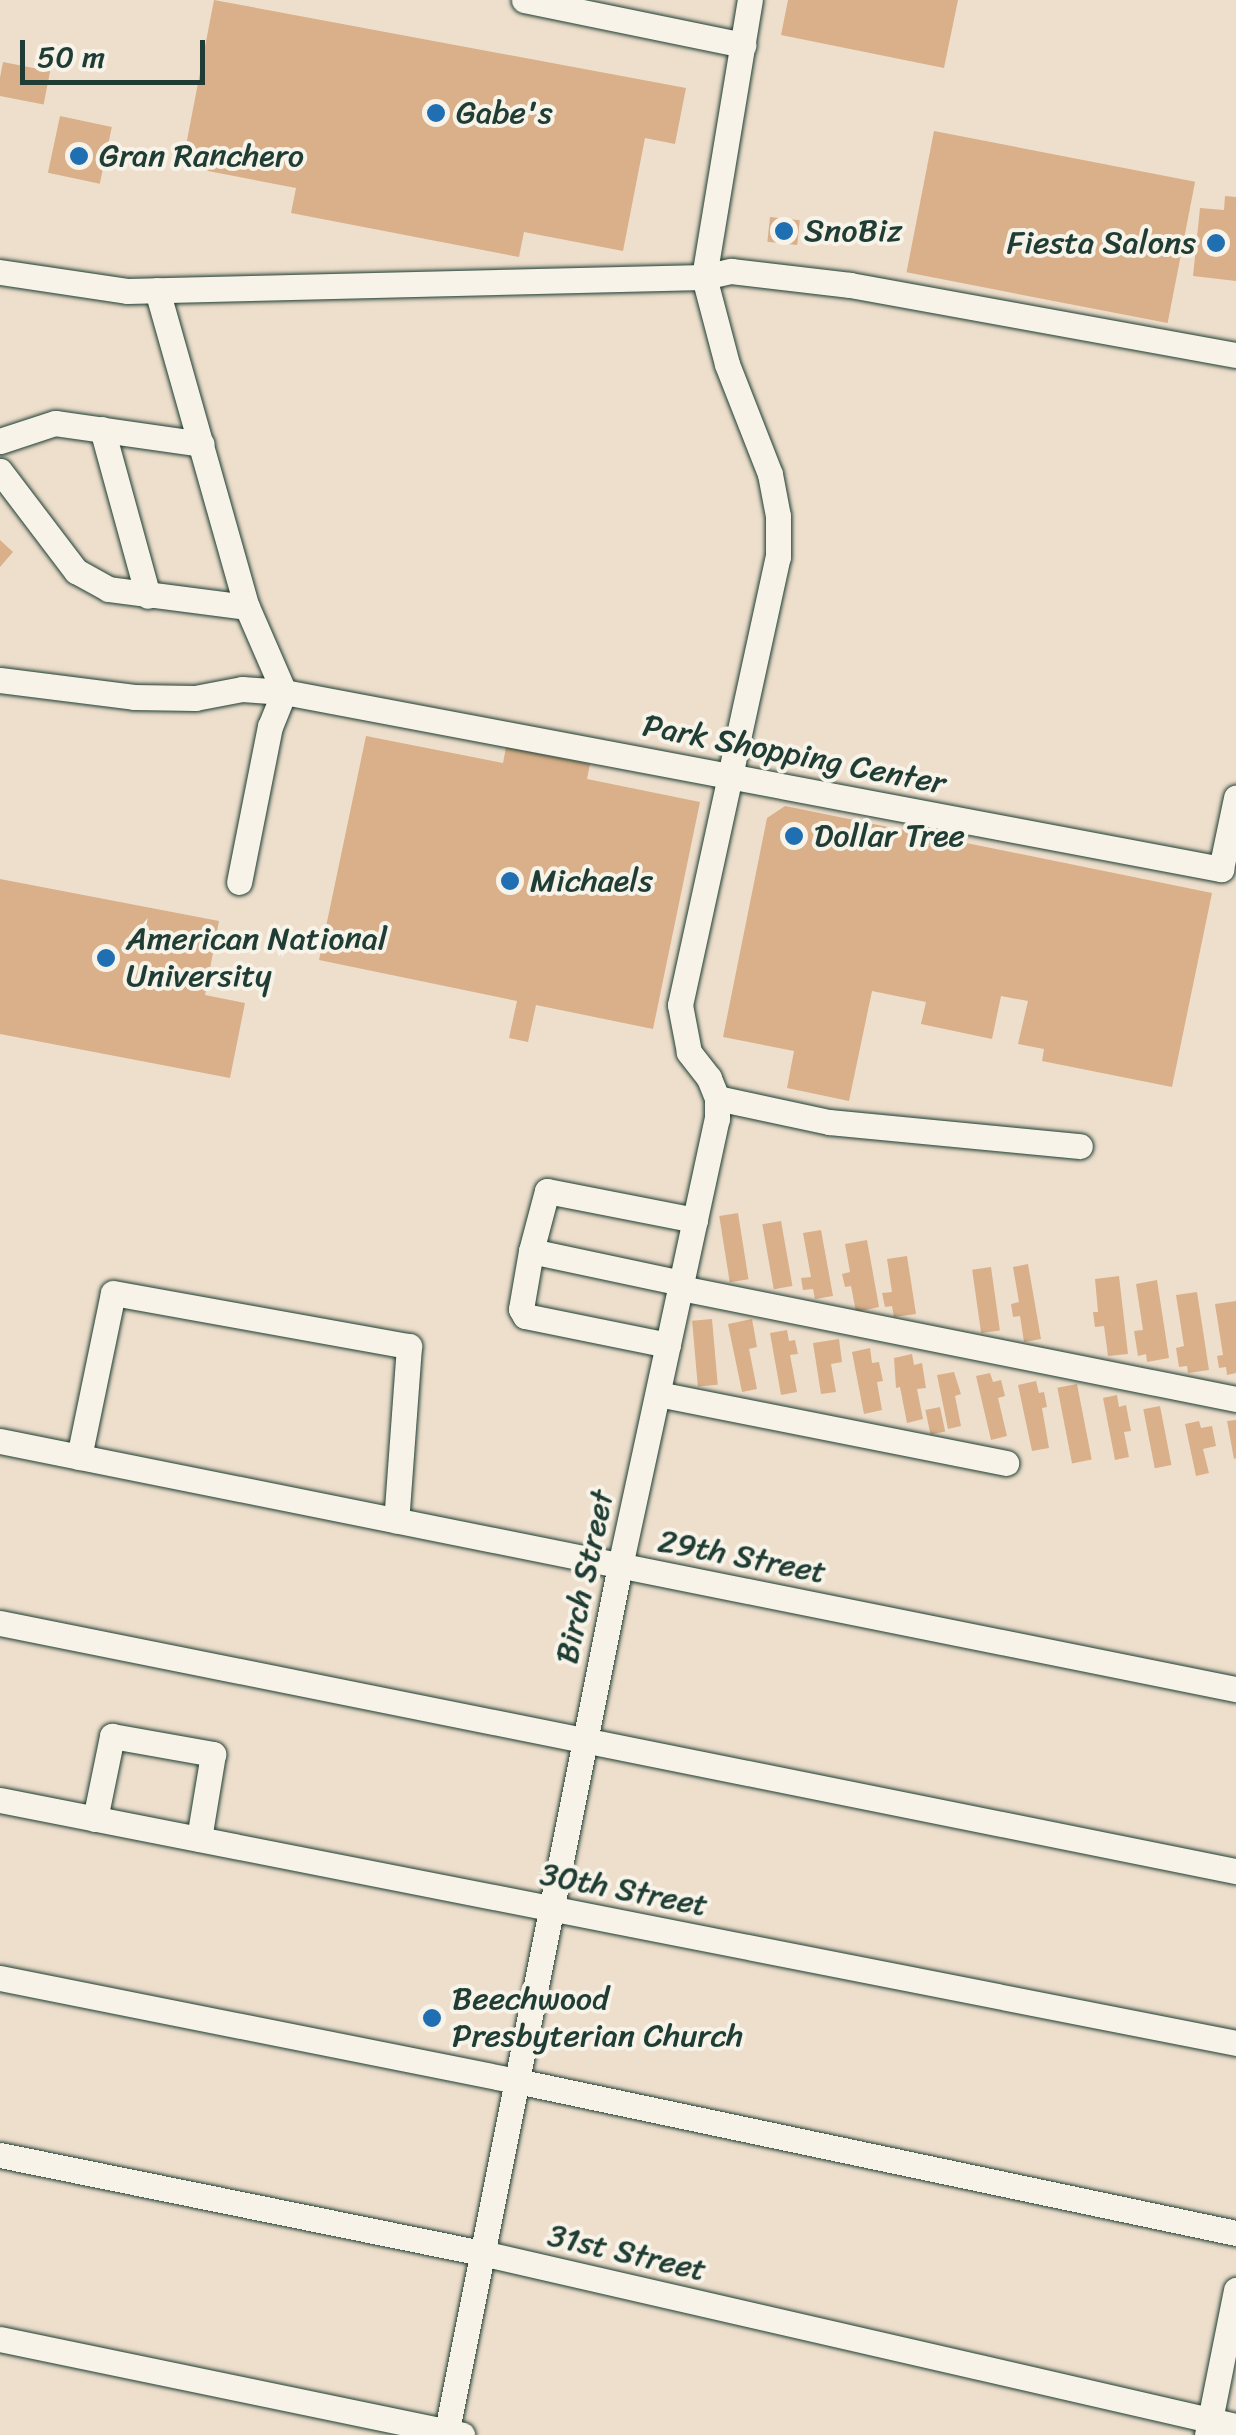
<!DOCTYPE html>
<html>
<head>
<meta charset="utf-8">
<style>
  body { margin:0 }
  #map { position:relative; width:1236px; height:2435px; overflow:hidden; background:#eedfcc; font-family:Sriracha,sans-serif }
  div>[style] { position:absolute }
  .building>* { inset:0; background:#d9b08a; transform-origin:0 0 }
  .roads { filter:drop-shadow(0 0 2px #1f3d34) drop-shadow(0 0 2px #1f3d34) }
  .minor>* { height:25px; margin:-12.5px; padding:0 12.5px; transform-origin:12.5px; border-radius:12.5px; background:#f7f3e8 }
  .dots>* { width:28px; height:28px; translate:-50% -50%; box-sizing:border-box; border:5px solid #f7f3e8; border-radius:50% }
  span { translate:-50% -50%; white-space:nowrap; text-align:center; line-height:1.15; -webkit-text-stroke:8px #f7f3e8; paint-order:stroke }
  .poi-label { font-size:32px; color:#1f3d34 }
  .left { translate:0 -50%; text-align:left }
  .right { translate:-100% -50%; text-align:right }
  .street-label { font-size:32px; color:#1f3d34 }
  .scale { position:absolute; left:20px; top:40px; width:185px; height:45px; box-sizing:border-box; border:5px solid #1f3d34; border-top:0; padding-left:12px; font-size:30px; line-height:35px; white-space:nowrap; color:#1f3d34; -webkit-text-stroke:8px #f7f3e8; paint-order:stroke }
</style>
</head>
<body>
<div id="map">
  <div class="building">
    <i style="clip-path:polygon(214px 0,686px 88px,675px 144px,645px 138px,623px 251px,524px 232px,519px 257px,291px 213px,296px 188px,182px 166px)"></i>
    <i style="clip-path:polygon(788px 0,958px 0,944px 68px,781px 35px)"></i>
    <i style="left:3px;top:62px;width:48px;height:34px;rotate:11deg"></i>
    <i style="left:60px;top:116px;width:53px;height:58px;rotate:12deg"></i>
    <i style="left:934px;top:131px;width:266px;height:144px;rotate:11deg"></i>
    <i style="clip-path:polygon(1225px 196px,1236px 197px,1236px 281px,1193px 276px,1200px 208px,1224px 210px)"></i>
    <i style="left:770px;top:217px;width:30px;height:25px;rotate:6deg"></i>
    <i style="clip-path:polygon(0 540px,13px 552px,0 567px)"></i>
    <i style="clip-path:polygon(366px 736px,503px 763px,506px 747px,590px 764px,587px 779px,700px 802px,653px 1029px,536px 1005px,528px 1042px,509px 1038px,517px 1001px,319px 960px)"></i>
    <i style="clip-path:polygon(785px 806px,1212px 893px,1172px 1087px,1042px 1061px,1044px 1049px,1018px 1044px,1028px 1001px,1001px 996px,992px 1039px,921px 1024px,926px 1002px,872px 991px,849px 1101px,787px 1088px,794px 1051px,723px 1037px,767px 818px)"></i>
    <i style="clip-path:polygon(0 879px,219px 921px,205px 995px,245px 1003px,230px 1078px,0 1034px)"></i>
    <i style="left:738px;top:1213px;width:67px;height:19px;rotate:81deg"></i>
    <i style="left:781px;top:1221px;width:66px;height:19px;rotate:80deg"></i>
    <i style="clip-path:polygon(821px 1230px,833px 1296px,815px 1299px,813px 1289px,803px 1290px,801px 1278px,811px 1277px,803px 1233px)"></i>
    <i style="clip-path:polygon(867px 1240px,879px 1307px,856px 1312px,851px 1286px,845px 1287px,842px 1274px,850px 1272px,845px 1244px)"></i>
    <i style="clip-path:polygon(907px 1256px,916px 1314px,894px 1317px,892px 1306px,885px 1307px,882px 1293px,892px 1292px,887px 1259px)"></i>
    <i style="clip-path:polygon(1028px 1264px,1041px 1339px,1024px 1342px,1020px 1316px,1013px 1317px,1011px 1304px,1019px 1302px,1013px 1267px)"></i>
    <i style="left:991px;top:1267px;width:64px;height:19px;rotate:82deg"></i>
    <i style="clip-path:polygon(1119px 1276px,1128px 1354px,1108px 1356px,1104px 1326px,1095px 1327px,1093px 1312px,1098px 1312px,1095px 1279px)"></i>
    <i style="clip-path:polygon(1157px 1280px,1169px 1358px,1147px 1362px,1146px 1354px,1138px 1356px,1134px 1331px,1143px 1330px,1136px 1284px)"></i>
    <i style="clip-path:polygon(1197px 1292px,1209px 1370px,1188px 1373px,1187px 1366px,1179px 1367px,1176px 1348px,1184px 1346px,1176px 1295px)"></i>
    <i style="clip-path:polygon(1236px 1301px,1236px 1373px,1227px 1375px,1226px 1367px,1219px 1368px,1217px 1356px,1223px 1355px,1215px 1304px)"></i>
    <i style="left:712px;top:1319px;width:66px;height:20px;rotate:85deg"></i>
    <i style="clip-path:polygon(752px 1319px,757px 1347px,749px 1349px,757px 1389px,742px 1392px,728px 1324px)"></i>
    <i style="clip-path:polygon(787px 1330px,789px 1341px,795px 1340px,798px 1354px,790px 1355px,797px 1392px,781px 1395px,770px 1333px)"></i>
    <i style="clip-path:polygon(839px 1339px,842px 1362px,831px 1364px,836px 1392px,821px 1394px,813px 1343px)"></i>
    <i style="clip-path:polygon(870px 1348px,872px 1363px,879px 1362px,883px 1381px,877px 1382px,882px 1410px,864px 1414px,852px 1352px)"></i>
    <i style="clip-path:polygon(912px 1354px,914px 1365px,922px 1363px,926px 1388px,917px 1389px,923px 1419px,907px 1423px,900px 1387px,896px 1388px,894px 1358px)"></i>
    <i style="clip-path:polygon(954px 1372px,961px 1394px,955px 1396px,961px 1426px,948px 1429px,937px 1375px)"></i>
    <i style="clip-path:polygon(990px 1373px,993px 1382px,1001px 1380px,1005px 1396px,998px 1398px,1007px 1436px,991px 1440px,976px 1376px)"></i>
    <i style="clip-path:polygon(1036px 1381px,1039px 1393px,1044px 1392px,1047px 1407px,1042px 1408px,1049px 1448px,1032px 1451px,1018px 1385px)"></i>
    <i style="left:1077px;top:1384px;width:77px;height:20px;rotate:79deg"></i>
    <i style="clip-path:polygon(1117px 1395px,1119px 1407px,1126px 1405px,1131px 1431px,1124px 1432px,1129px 1457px,1115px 1460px,1103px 1398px)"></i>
    <i style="left:1160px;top:1406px;width:60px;height:17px;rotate:79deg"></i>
    <i style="left:940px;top:1407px;width:25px;height:15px;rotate:78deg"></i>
    <i style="clip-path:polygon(1236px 1420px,1236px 1458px,1234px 1459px,1227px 1421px)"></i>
    <i style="clip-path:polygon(1199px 1421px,1201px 1428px,1212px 1426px,1216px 1446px,1203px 1449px,1209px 1473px,1196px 1476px,1185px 1424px)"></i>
  </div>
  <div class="roads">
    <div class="minor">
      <i style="left:524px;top:0;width:224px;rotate:11.6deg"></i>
      <i style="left:0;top:272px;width:128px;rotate:8.5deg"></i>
      <i style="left:127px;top:291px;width:577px;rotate:-1.39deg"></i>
      <i style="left:704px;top:277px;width:28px;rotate:-13deg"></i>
      <i style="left:731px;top:271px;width:120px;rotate:6.7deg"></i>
      <i style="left:850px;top:285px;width:392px;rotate:10.3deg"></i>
      <i style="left:157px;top:290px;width:330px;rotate:74.2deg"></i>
      <i style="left:247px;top:607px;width:93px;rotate:66.5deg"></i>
      <i style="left:284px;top:692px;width:37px;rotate:112deg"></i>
      <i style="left:270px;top:726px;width:159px;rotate:101.2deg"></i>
      <i style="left:102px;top:429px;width:173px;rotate:74.6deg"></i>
      <i style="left:0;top:441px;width:58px;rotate:-18.1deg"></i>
      <i style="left:55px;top:423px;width:148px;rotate:8.1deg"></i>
      <i style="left:0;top:471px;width:126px;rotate:52.8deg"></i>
      <i style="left:76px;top:571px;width:37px;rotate:29deg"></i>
      <i style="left:108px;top:589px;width:140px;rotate:7.4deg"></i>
      <i style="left:0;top:680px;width:135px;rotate:7.2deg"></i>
      <i style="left:134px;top:697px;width:61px;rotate:0.9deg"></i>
      <i style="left:195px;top:698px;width:48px;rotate:-10.8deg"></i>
      <i style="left:242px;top:689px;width:42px;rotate:4.1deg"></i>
      <i style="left:284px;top:692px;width:954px;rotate:10.7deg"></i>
      <i style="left:1221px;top:869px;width:73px;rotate:-78.1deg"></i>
      <i style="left:717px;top:1098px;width:115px;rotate:12.1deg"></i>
      <i style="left:829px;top:1122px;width:252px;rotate:5.5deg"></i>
      <i style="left:531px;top:1251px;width:62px;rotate:-75.1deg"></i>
      <i style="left:547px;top:1191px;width:151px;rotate:11.1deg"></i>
      <i style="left:681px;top:1288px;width:566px;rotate:11.31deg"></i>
      <i style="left:668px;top:1345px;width:146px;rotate:-168.5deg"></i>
      <i style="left:525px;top:1316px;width:8px;rotate:-120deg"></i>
      <i style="left:521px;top:1309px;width:59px;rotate:-80.2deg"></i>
      <i style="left:531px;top:1251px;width:154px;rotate:12deg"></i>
      <i style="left:658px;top:1394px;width:355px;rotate:11.2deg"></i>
      <i style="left:0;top:1441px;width:1261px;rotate:11.35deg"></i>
      <i style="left:79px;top:1457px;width:167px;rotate:-78.3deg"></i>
      <i style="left:113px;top:1293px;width:301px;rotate:10.2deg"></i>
      <i style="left:409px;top:1346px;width:175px;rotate:94.2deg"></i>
      <i style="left:0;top:1623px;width:1261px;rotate:11.35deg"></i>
      <i style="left:0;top:1800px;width:1260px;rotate:11.12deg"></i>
      <i style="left:95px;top:1819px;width:85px;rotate:-78.4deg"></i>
      <i style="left:112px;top:1736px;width:103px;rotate:10.1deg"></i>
      <i style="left:213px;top:1754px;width:86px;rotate:99.4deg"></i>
      <i style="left:0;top:1978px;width:527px;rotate:11.27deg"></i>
      <i style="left:517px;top:2081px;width:735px;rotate:11.94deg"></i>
      <i style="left:0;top:2155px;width:492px;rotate:11.5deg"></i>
      <i style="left:482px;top:2253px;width:774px;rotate:12.92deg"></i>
      <i style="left:0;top:2339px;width:472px;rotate:11.7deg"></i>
      <i style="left:446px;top:2435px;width:886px;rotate:-78.68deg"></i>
      <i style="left:620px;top:1566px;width:457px;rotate:-77.8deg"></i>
      <i style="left:717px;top:1119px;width:21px;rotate:-90deg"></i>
      <i style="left:717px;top:1098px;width:22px;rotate:-112deg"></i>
      <i style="left:709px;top:1078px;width:33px;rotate:-128deg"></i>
      <i style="left:689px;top:1052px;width:48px;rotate:-100.8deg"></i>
      <i style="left:680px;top:1005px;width:459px;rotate:-77.7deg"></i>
      <i style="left:778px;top:557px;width:41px;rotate:-90deg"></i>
      <i style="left:778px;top:516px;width:43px;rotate:-100.8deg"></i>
      <i style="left:770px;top:474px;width:118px;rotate:-111.4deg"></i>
      <i style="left:727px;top:364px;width:90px;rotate:-104.8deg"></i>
      <i style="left:704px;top:277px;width:281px;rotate:-80.6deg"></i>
      <i style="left:1207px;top:2435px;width:148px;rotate:-78.7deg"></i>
    </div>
  </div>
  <div class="dots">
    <i style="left:436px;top:113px;background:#1f6fb2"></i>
    <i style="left:79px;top:156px;background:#1f6fb2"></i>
    <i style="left:784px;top:231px;background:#1f6fb2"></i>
    <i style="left:1216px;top:243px;background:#1f6fb2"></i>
    <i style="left:794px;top:836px;background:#1f6fb2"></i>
    <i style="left:510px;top:881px;background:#1f6fb2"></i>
    <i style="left:106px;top:958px;background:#1f6fb2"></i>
    <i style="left:432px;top:2018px;background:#1f6fb2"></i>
  </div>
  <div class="poi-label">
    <span class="left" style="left:456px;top:113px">Gabe's</span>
    <span class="left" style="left:99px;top:156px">Gran Ranchero</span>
    <span class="left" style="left:804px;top:231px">SnoBiz</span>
    <span class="right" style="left:1196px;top:243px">Fiesta Salons</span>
    <span class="left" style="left:814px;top:836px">Dollar Tree</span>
    <span class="left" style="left:530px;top:881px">Michaels</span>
    <span class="left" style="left:126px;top:958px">American National<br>University</span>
    <span class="left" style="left:452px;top:2018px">Beechwood<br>Presbyterian Church</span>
  </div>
  <div class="street-label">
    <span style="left:794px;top:755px;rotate:11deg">Park Shopping Center</span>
    <span style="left:742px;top:1557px;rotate:11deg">29th Street</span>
    <span style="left:585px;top:1577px;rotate:-78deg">Birch Street</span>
    <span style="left:624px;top:1890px;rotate:11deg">30th Street</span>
    <span style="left:627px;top:2253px;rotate:13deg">31st Street</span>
  </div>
  <div class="scale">50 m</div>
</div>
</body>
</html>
